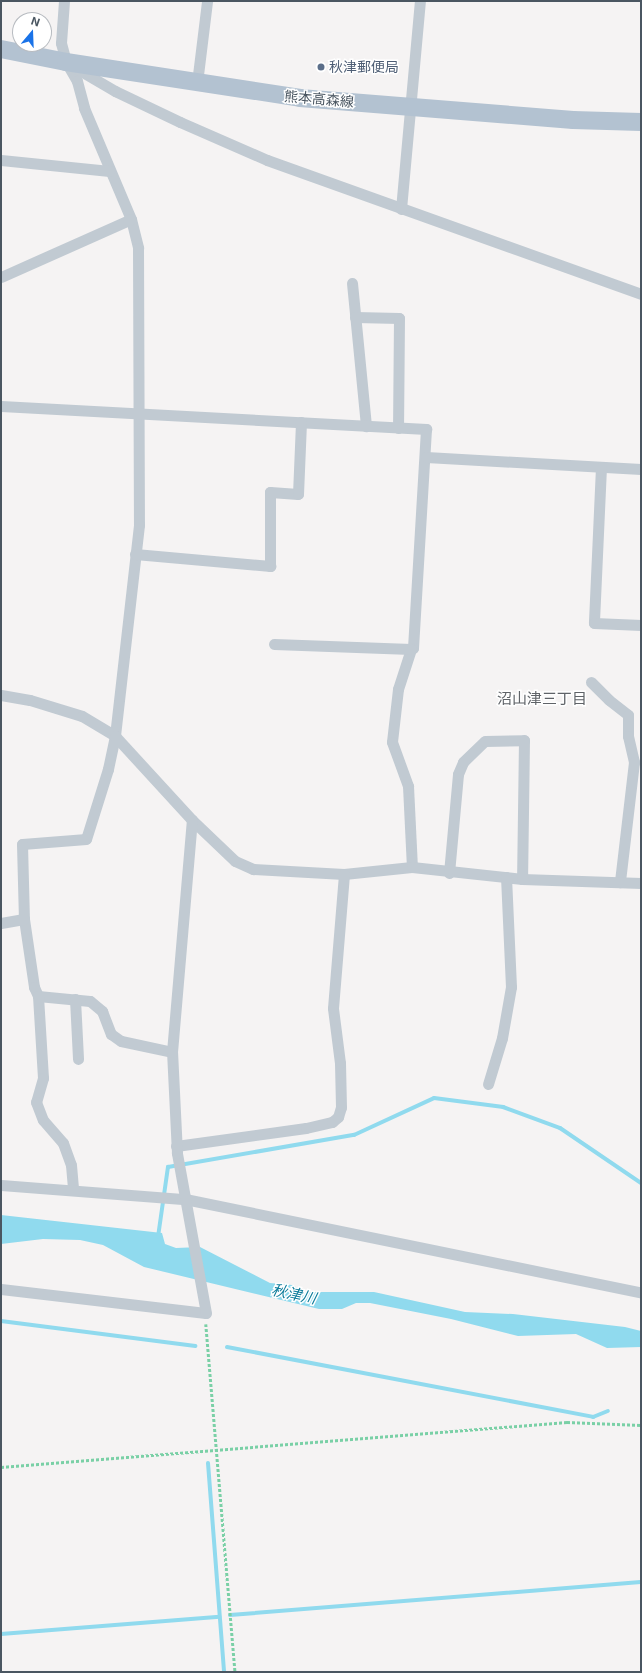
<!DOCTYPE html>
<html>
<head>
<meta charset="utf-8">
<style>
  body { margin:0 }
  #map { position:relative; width:642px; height:1673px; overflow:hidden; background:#f5f3f3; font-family:Inter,"Noto Sans JP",sans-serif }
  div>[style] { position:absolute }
  .water>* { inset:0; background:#90daee }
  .stream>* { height:4px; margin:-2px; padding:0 2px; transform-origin:2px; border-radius:2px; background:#90daee }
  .path>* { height:2.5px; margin-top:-1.25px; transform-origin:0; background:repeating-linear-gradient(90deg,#7ad0a6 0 3px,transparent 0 5px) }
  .minor>* { height:11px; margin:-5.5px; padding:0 5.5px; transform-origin:5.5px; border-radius:5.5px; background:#c1cad2 }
  .primary>* { height:18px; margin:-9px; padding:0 9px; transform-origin:9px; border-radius:9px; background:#b3c2d1 }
  .dots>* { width:11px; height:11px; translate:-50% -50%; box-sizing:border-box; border:2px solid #fff; border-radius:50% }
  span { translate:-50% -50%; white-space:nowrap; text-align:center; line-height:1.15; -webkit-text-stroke:3px #fff; paint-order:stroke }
  .service-label { font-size:14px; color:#4e5e75 }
  .left { translate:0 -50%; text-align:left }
  .street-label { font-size:14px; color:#4a5661 }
  .neighbourhood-label { font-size:15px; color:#5f6368 }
  .water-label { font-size:15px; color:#0c7c9b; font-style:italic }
  .frame { position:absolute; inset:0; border:2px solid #4a5661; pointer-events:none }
  .north { position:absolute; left:12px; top:12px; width:40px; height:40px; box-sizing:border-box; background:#fff; border:1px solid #b7bbc0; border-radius:50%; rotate:19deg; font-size:11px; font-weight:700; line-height:16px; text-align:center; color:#4a5661 }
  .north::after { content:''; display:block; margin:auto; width:14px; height:18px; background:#1a73e8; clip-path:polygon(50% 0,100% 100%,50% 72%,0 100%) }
</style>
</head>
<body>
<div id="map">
  <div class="water">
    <i style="clip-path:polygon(1px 1215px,162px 1233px,165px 1244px,176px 1248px,200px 1247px,270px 1283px,292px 1285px,305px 1292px,374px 1292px,465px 1312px,513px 1314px,625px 1327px,641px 1331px,641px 1347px,607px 1348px,576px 1334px,518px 1336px,451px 1319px,370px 1303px,356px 1303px,342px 1309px,319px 1309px,144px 1267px,103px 1245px,80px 1240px,43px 1239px,1px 1244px)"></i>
  </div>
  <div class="stream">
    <i style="left:158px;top:1237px;width:71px;rotate:-81.9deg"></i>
    <i style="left:168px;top:1167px;width:189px;rotate:-9.8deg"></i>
    <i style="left:354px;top:1135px;width:88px;rotate:-24.8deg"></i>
    <i style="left:434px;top:1098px;width:70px;rotate:7.4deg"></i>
    <i style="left:503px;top:1107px;width:61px;rotate:20.2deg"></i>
    <i style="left:560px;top:1128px;width:98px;rotate:34.2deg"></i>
    <i style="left:1px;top:1321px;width:196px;rotate:7.3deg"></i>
    <i style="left:227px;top:1347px;width:373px;rotate:10.8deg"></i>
    <i style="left:593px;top:1417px;width:16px;rotate:-22deg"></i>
    <i style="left:208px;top:1463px;width:210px;rotate:85.6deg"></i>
    <i style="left:230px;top:1615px;width:412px;rotate:-4.6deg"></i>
    <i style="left:1px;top:1634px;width:219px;rotate:-4.5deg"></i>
  </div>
  <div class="path">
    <i style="left:206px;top:1324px;width:349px;rotate:85.2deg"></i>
    <i style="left:1px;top:1467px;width:568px;rotate:-4.55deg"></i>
    <i style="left:567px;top:1422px;width:74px;rotate:2.3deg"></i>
  </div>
  <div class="minor">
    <i style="left:64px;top:1px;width:42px;rotate:94.1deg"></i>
    <i style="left:61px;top:43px;width:20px;rotate:75deg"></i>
    <i style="left:66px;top:62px;width:22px;rotate:60deg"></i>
    <i style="left:77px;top:81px;width:28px;rotate:75deg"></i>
    <i style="left:84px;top:108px;width:121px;rotate:67.1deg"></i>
    <i style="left:131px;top:219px;width:30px;rotate:76deg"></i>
    <i style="left:138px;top:248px;width:277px;rotate:89.8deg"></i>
    <i style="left:139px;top:525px;width:212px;rotate:96.5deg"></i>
    <i style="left:115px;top:736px;width:34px;rotate:102deg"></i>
    <i style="left:108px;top:769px;width:73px;rotate:107.4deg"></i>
    <i style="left:86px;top:839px;width:64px;rotate:175.5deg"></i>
    <i style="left:22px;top:844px;width:75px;rotate:88.5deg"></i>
    <i style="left:24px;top:919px;width:69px;rotate:81.6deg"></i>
    <i style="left:34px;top:987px;width:10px;rotate:66deg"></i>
    <i style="left:38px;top:996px;width:52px;rotate:5.5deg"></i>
    <i style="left:90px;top:1001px;width:16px;rotate:40deg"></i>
    <i style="left:102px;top:1011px;width:25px;rotate:69deg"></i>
    <i style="left:111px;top:1034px;width:12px;rotate:35deg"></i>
    <i style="left:121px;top:1041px;width:52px;rotate:12.2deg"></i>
    <i style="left:74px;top:67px;width:48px;rotate:30.3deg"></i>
    <i style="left:115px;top:91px;width:72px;rotate:25.5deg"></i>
    <i style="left:180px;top:122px;width:95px;rotate:23.6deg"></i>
    <i style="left:267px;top:160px;width:397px;rotate:19.7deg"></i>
    <i style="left:197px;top:83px;width:83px;rotate:-83deg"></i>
    <i style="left:1px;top:160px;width:109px;rotate:5.8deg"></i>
    <i style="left:401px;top:209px;width:209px;rotate:-84.8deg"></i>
    <i style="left:1px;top:277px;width:142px;rotate:-24deg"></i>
    <i style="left:352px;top:283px;width:144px;rotate:84.4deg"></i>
    <i style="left:355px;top:317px;width:44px;rotate:1.3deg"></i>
    <i style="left:399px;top:318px;width:110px;rotate:90.5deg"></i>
    <i style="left:1px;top:406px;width:426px;rotate:3.1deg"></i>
    <i style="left:426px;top:429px;width:219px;rotate:93.4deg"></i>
    <i style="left:413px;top:648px;width:2px;rotate:153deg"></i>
    <i style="left:411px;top:649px;width:42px;rotate:108deg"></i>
    <i style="left:398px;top:689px;width:53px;rotate:96.5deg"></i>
    <i style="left:392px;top:742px;width:47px;rotate:70deg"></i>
    <i style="left:408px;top:786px;width:81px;rotate:87.2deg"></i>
    <i style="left:426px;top:457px;width:215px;rotate:3.2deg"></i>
    <i style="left:601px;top:467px;width:156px;rotate:92.6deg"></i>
    <i style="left:594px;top:623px;width:47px;rotate:2.4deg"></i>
    <i style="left:135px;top:554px;width:136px;rotate:5.1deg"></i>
    <i style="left:270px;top:566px;width:74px;rotate:-90deg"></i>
    <i style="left:270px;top:492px;width:28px;rotate:4deg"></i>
    <i style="left:298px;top:494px;width:72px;rotate:-87.6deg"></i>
    <i style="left:274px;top:644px;width:137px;rotate:2.1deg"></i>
    <i style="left:591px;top:682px;width:25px;rotate:45deg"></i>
    <i style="left:609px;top:700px;width:24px;rotate:38deg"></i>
    <i style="left:628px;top:715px;width:21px;rotate:90deg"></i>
    <i style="left:628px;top:736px;width:27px;rotate:77deg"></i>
    <i style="left:634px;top:762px;width:121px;rotate:96.7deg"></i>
    <i style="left:1px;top:695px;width:29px;rotate:10deg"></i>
    <i style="left:30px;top:700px;width:54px;rotate:17.1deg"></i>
    <i style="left:82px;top:716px;width:39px;rotate:31deg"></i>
    <i style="left:115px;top:736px;width:114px;rotate:47.5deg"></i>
    <i style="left:192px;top:820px;width:59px;rotate:43.6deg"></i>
    <i style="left:235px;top:861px;width:20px;rotate:24deg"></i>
    <i style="left:253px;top:869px;width:91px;rotate:3.1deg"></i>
    <i style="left:344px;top:874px;width:68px;rotate:-5.9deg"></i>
    <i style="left:412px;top:867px;width:111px;rotate:6.2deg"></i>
    <i style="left:522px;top:879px;width:119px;rotate:1.9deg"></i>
    <i style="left:449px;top:873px;width:99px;rotate:-84.8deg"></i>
    <i style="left:458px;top:774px;width:13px;rotate:-67deg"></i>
    <i style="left:463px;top:762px;width:30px;rotate:-44deg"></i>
    <i style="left:485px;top:741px;width:39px;rotate:-1deg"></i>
    <i style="left:524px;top:740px;width:139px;rotate:90.8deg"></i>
    <i style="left:1px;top:923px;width:23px;rotate:-10deg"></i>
    <i style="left:38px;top:996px;width:82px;rotate:86.5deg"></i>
    <i style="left:43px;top:1078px;width:25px;rotate:106deg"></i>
    <i style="left:36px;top:1102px;width:19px;rotate:69deg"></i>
    <i style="left:43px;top:1120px;width:30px;rotate:49deg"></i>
    <i style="left:63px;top:1143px;width:23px;rotate:70deg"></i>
    <i style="left:71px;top:1165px;width:25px;rotate:85deg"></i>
    <i style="left:75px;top:999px;width:60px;rotate:87.1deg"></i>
    <i style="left:488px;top:1084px;width:48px;rotate:-73.1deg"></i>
    <i style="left:502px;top:1038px;width:52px;rotate:-80deg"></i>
    <i style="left:511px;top:987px;width:110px;rotate:-92.6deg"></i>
    <i style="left:176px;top:1146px;width:131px;rotate:-7.9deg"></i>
    <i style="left:306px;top:1128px;width:27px;rotate:-13deg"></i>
    <i style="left:332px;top:1122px;width:8px;rotate:-40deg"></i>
    <i style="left:338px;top:1117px;width:10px;rotate:-73deg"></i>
    <i style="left:341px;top:1107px;width:44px;rotate:-91.3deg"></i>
    <i style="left:340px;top:1063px;width:55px;rotate:-97.3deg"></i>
    <i style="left:333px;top:1008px;width:134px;rotate:-85.3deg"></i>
    <i style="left:1px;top:1185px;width:185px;rotate:4.4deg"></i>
    <i style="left:185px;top:1199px;width:466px;rotate:11.6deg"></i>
    <i style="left:1px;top:1289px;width:206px;rotate:6.7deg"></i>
    <i style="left:206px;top:1313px;width:163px;rotate:-100.3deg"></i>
    <i style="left:177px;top:1153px;width:101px;rotate:-92.8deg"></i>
    <i style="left:172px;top:1052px;width:233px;rotate:-85.1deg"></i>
  </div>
  <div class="primary">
    <i style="left:1px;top:49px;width:66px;rotate:11.3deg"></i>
    <i style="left:66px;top:62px;width:237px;rotate:8.7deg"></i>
    <i style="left:300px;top:98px;width:274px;rotate:4.6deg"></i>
    <i style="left:573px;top:120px;width:68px;rotate:1.7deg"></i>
  </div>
  <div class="dots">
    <i style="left:321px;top:67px;background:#5c6f8a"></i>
  </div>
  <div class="service-label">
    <span class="left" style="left:329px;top:67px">秋津郵便局</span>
  </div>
  <div class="street-label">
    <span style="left:319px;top:99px;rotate:5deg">熊本高森線</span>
  </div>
  <div class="neighbourhood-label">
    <span style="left:542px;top:699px">沼山津三丁目</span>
  </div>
  <div class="water-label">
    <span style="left:294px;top:1294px;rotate:12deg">秋津川</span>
  </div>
  <div class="frame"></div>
  <div class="north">N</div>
</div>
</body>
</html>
